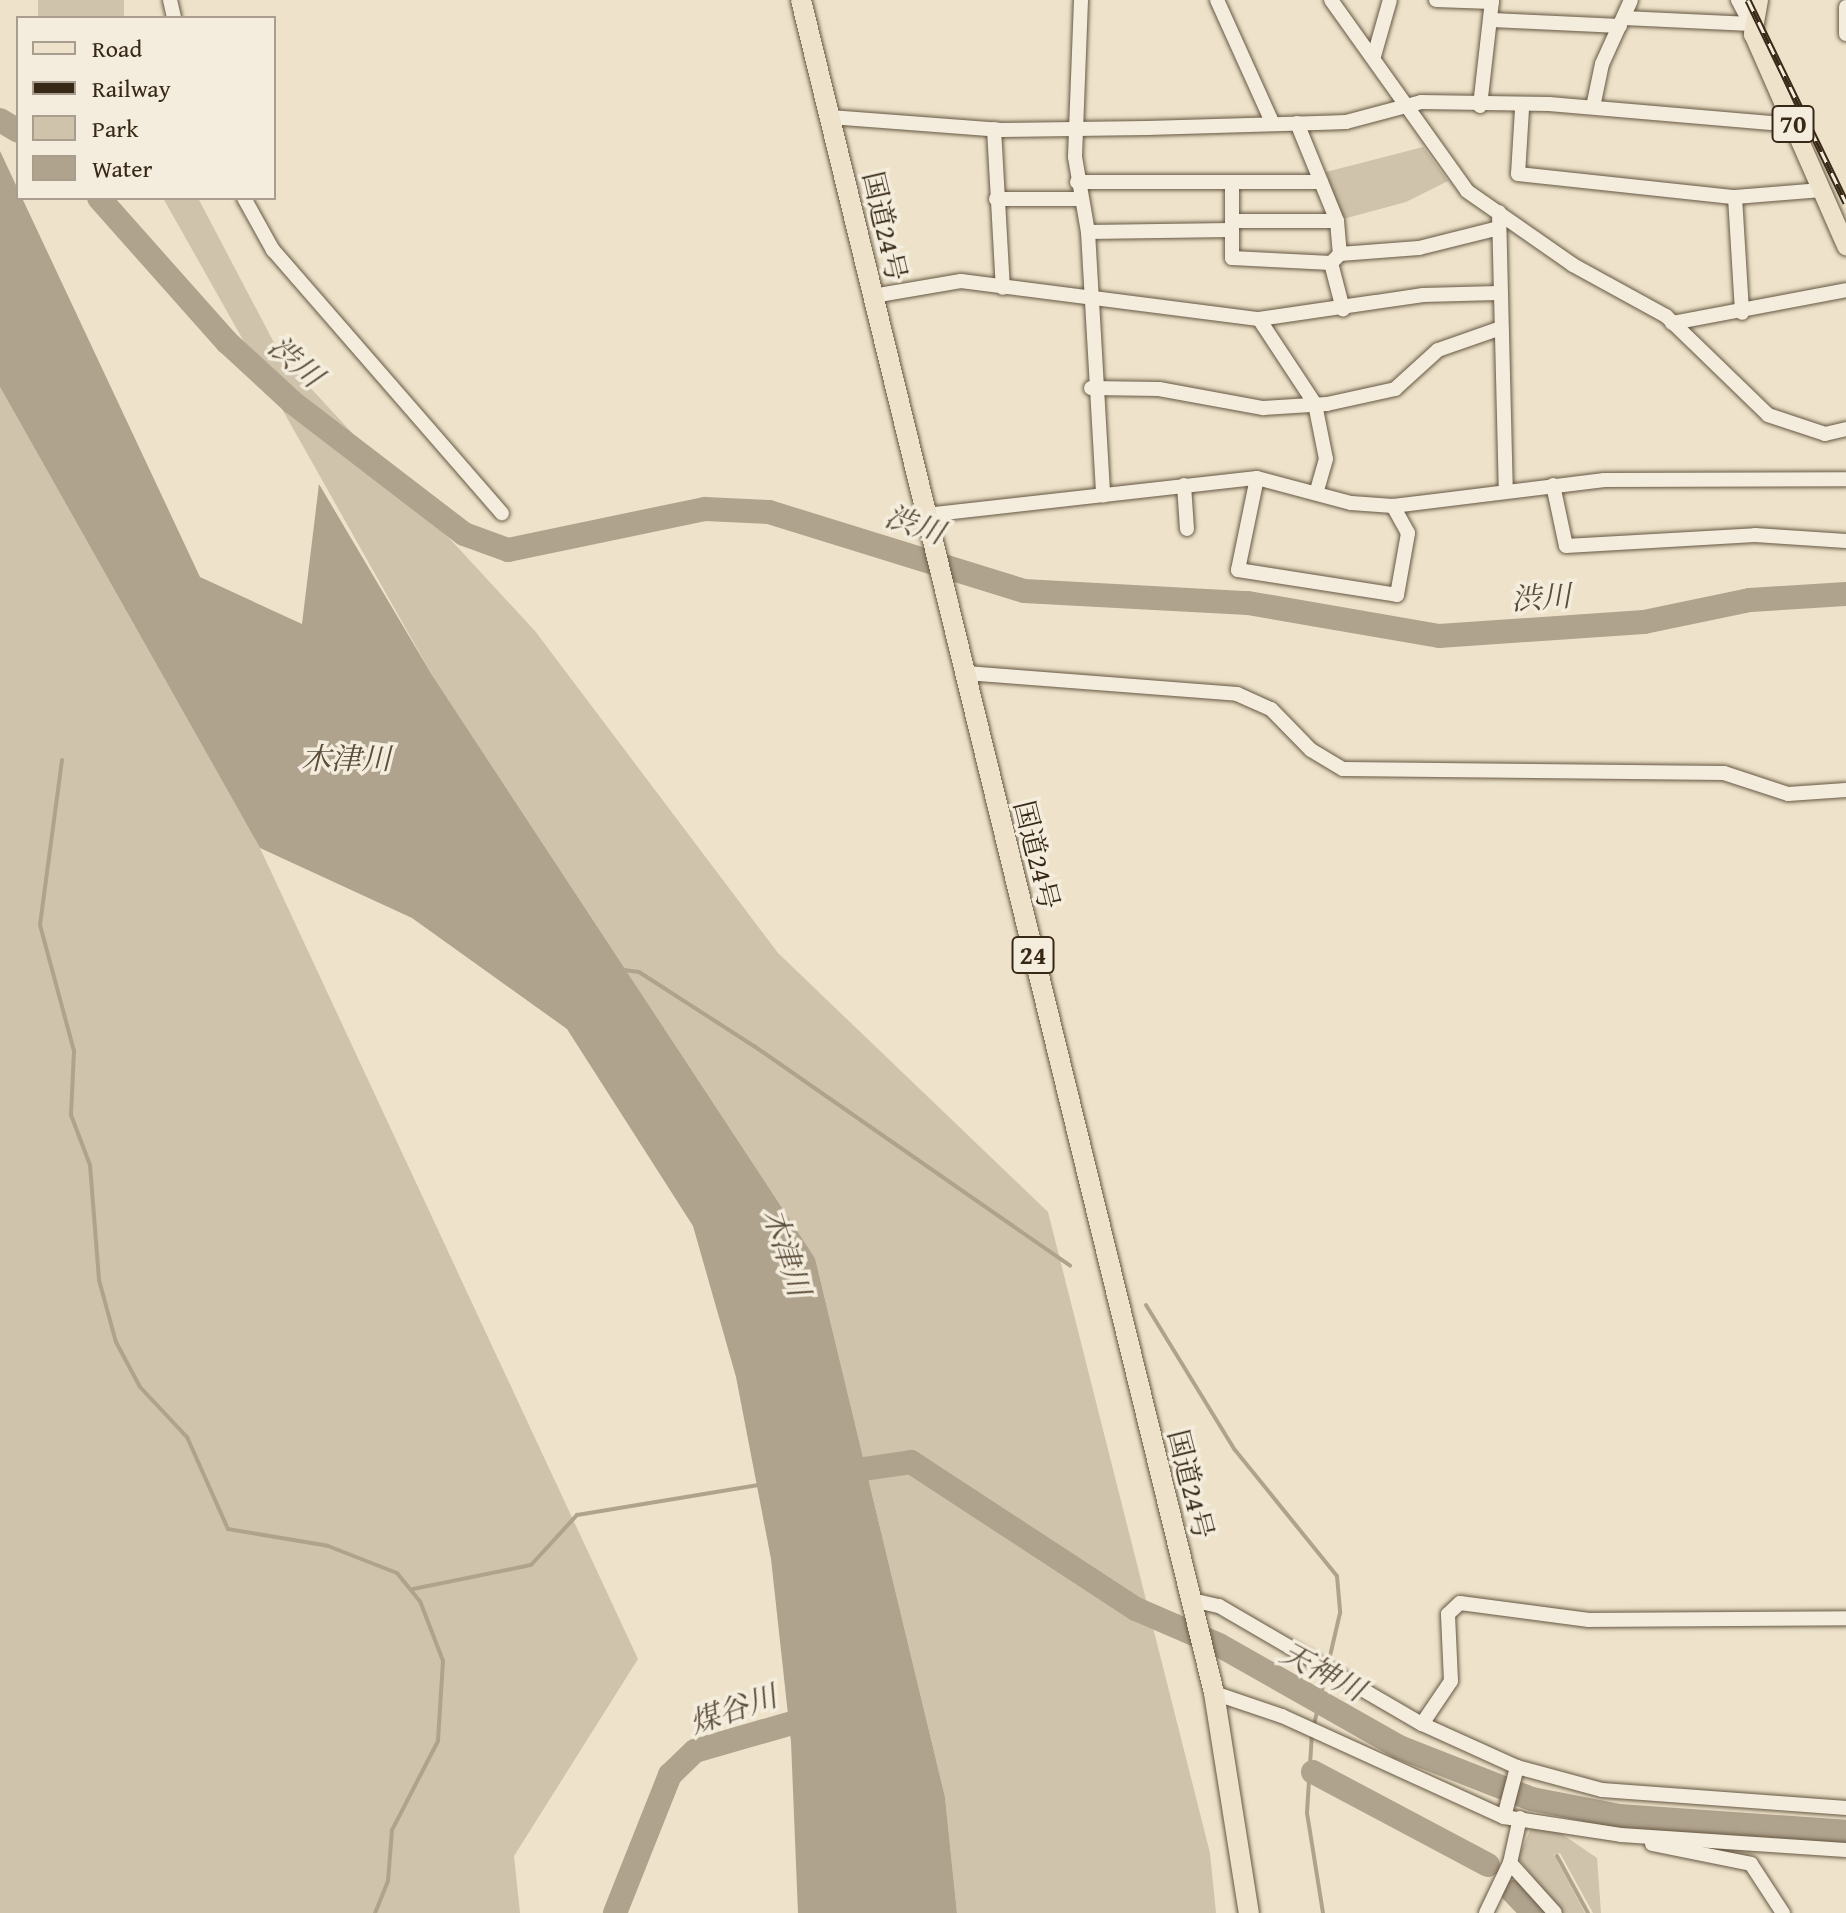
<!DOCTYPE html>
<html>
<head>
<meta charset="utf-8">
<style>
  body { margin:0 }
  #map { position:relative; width:1846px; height:1913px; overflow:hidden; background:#eee3ca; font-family:"Gentium Book Plus","Noto Serif JP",serif }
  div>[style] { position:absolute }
  .green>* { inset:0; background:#cfc3ab; transform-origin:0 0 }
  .water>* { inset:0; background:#b0a38d }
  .stream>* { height:4px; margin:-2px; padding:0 2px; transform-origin:2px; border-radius:2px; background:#b0a38d }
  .river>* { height:24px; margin:-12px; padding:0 12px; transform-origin:12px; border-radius:12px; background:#b0a38d }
  .roads { filter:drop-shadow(0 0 2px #665743) drop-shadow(0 0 2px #665743) }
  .minor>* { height:14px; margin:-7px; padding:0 7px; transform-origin:7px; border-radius:7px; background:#f4eddd }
  .major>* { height:18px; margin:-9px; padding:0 9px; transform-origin:9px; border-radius:9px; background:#eee3ca }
  .highway>* { height:20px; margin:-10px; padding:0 10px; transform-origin:10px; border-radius:10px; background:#eee3ca }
  .rail>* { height:7px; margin-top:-3.5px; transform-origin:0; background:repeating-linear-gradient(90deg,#f4eddd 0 12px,#382816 0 24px); box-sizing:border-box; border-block:2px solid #382816 }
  span { translate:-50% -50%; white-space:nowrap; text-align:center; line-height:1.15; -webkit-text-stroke:7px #f4eddd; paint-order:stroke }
  .shield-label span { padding:2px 6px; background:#f4eddd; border:2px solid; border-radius:6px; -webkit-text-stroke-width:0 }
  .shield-label { font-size:26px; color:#382816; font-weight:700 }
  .street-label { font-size:28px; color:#382816 }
  .water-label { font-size:30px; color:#5c4d3a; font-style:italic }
  .legend { position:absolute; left:16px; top:16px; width:260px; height:184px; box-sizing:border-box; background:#f4eddd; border:2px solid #a99e8d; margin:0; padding:10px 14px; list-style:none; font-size:24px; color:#382816 }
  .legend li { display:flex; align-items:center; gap:16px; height:40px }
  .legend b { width:40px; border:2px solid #a99e8d }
</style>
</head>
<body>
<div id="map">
  <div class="green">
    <i style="left:38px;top:0;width:86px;height:20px"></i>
    <i style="clip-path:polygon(1423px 147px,1448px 181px,1406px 202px,1343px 219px,1326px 172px)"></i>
    <i style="clip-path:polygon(163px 198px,198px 198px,281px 356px,535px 631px,778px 953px,1048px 1212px,1210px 1853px,1216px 1913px,957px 1913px,945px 1797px,815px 1258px,432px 675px)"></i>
    <i style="clip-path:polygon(0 387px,260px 848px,638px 1659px,514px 1856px,520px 1913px,0 1913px)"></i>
    <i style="clip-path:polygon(1532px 1826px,1556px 1830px,1597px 1858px,1601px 1913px,1593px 1913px,1560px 1853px,1554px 1855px,1585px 1913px,1562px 1913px,1518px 1858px)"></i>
  </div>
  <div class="water">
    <i style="clip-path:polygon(0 151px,200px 577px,302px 624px,319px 484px,432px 675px,815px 1258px,945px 1797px,957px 1913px,798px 1913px,791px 1742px,771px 1559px,736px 1377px,693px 1226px,567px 1029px,412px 918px,260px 848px,0 387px)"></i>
  </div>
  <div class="stream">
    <i style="left:62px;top:760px;width:166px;rotate:97.6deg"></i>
    <i style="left:40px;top:925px;width:131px;rotate:74.9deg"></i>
    <i style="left:74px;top:1051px;width:64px;rotate:92.7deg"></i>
    <i style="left:71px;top:1115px;width:53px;rotate:69.2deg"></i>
    <i style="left:90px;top:1165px;width:115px;rotate:85.5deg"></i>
    <i style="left:99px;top:1280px;width:64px;rotate:74.7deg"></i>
    <i style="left:116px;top:1342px;width:51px;rotate:61.9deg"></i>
    <i style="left:140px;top:1387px;width:69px;rotate:46.8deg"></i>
    <i style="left:187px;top:1437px;width:101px;rotate:66deg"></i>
    <i style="left:228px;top:1529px;width:101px;rotate:9.6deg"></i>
    <i style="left:328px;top:1546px;width:74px;rotate:21.4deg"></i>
    <i style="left:397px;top:1573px;width:36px;rotate:51deg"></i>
    <i style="left:420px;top:1601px;width:64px;rotate:69deg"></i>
    <i style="left:443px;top:1661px;width:80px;rotate:93.6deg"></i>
    <i style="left:438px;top:1741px;width:100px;rotate:117.3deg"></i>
    <i style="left:392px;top:1830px;width:51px;rotate:94.5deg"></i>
    <i style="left:388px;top:1881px;width:35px;rotate:112deg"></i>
    <i style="left:624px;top:970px;width:15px;rotate:8deg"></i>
    <i style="left:639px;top:972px;width:137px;rotate:32.8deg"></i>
    <i style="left:754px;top:1046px;width:385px;rotate:34.8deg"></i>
    <i style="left:1146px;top:1305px;width:170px;rotate:58.5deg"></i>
    <i style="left:1235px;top:1450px;width:162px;rotate:51deg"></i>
    <i style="left:1337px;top:1576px;width:37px;rotate:85deg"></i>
    <i style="left:1340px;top:1613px;width:115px;rotate:103.1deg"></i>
    <i style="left:413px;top:1589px;width:120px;rotate:-11.5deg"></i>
    <i style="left:531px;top:1565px;width:68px;rotate:-47.4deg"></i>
    <i style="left:577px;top:1515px;width:184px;rotate:-9.4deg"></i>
    <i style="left:1312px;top:1733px;width:80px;rotate:93.6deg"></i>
    <i style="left:1307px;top:1813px;width:101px;rotate:80.9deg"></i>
    <i style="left:1532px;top:1799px;width:7px;rotate:45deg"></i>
    <i style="left:1557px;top:1856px;width:65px;rotate:61.5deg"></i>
  </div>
  <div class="river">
    <i style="left:0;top:120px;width:21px;rotate:31deg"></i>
    <i style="left:99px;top:198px;width:193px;rotate:48.4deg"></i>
    <i style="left:227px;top:342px;width:88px;rotate:42.7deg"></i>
    <i style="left:292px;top:402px;width:217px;rotate:37.5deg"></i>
    <i style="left:464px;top:534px;width:47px;rotate:20deg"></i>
    <i style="left:508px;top:550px;width:201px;rotate:-11.8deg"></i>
    <i style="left:705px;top:509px;width:64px;rotate:2.7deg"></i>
    <i style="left:769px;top:512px;width:267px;rotate:17.2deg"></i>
    <i style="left:1024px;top:591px;width:224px;rotate:3.1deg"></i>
    <i style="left:1248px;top:603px;width:194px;rotate:9.8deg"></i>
    <i style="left:1439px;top:636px;width:205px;rotate:-3.9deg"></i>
    <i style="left:1644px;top:622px;width:108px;rotate:-11.7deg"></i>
    <i style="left:1750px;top:600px;width:96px;rotate:-3.6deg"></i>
    <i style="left:836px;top:1473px;width:76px;rotate:-8.3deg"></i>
    <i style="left:911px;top:1462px;width:269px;rotate:33.2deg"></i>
    <i style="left:1136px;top:1609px;width:90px;rotate:23.4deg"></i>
    <i style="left:1219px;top:1645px;width:207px;rotate:29.5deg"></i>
    <i style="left:1399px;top:1747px;width:143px;rotate:21.4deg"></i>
    <i style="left:1532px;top:1799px;width:89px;rotate:11.1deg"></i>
    <i style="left:1619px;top:1816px;width:228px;rotate:4deg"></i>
    <i style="left:1313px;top:1772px;width:198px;rotate:28deg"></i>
    <i style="left:1513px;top:1892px;width:29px;rotate:46deg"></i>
    <i style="left:615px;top:1913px;width:149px;rotate:-68.3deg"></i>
    <i style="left:670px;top:1775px;width:35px;rotate:-44deg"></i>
    <i style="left:695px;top:1751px;width:130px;rotate:-16.1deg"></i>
  </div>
  <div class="roads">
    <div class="minor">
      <i style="left:170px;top:0;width:18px;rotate:77deg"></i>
      <i style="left:1081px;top:0;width:157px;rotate:92.2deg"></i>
      <i style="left:1075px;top:157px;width:76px;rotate:80.2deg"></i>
      <i style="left:1088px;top:232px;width:264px;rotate:86.7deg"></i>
      <i style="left:1217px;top:0;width:134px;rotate:65.7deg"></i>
      <i style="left:1331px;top:0;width:234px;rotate:54.5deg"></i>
      <i style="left:1467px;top:191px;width:129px;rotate:34.9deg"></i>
      <i style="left:1573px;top:265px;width:106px;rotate:28.7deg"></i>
      <i style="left:1666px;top:316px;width:142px;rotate:44.1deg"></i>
      <i style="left:1768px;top:415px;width:60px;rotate:18.4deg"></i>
      <i style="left:1825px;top:434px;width:22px;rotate:-13deg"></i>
      <i style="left:1436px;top:0;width:56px;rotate:2deg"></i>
      <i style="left:1738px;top:0;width:27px;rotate:62deg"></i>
      <i style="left:1846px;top:7px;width:27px;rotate:90deg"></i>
      <i style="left:1624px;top:18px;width:127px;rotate:2.7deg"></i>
      <i style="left:1492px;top:20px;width:128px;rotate:2.7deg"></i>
      <i style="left:1374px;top:56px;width:58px;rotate:-74.1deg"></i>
      <i style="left:1480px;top:106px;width:107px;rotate:-83.5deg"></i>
      <i style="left:1593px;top:107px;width:44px;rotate:-78.2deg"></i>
      <i style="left:1602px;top:64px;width:70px;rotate:-65.6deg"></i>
      <i style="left:1522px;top:109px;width:65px;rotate:93.5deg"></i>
      <i style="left:1518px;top:174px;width:218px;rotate:6.1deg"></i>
      <i style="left:1735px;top:197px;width:87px;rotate:-4.6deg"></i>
      <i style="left:830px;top:117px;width:172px;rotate:4.3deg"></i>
      <i style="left:1002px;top:130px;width:145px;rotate:-0.8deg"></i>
      <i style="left:1147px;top:128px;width:199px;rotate:-1.7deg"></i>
      <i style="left:1346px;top:122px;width:78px;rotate:-14.9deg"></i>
      <i style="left:1421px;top:102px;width:128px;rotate:0.9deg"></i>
      <i style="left:1549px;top:104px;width:246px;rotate:4.9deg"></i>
      <i style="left:1297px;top:123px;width:106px;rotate:67.8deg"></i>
      <i style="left:1337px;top:221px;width:33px;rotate:85deg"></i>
      <i style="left:1340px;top:254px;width:13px;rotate:135deg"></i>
      <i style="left:1331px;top:263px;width:48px;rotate:75.4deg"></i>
      <i style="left:994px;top:129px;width:159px;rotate:86.8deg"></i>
      <i style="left:1077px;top:182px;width:155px"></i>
      <i style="left:1321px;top:182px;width:89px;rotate:180deg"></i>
      <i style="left:1232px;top:182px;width:76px;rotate:90deg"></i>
      <i style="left:1232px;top:258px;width:99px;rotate:2.9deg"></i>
      <i style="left:1735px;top:197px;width:116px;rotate:86.5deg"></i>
      <i style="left:244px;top:198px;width:60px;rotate:60.9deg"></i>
      <i style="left:273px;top:250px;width:349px;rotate:49deg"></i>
      <i style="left:996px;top:199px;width:85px"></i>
      <i style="left:1499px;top:212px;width:279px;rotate:88.6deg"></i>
      <i style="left:1232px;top:221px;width:105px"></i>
      <i style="left:1088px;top:232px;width:143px;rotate:-0.8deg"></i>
      <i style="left:1340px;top:254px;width:79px;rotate:-4.3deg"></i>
      <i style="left:1419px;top:248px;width:82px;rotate:-14deg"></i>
      <i style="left:873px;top:296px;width:89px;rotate:-9.7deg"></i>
      <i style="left:961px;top:281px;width:300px;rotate:7.3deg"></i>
      <i style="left:1259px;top:319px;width:166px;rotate:-8.3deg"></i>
      <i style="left:1423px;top:295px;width:75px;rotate:-1.5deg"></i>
      <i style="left:1259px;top:319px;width:102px;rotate:56.6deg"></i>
      <i style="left:1315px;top:404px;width:56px;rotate:78.7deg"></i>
      <i style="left:1326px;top:459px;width:35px;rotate:106deg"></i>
      <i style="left:1672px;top:323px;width:177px;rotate:-10.7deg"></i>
      <i style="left:1091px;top:388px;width:68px;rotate:0.8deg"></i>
      <i style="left:1159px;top:389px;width:106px;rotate:10.4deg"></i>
      <i style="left:1263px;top:408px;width:64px;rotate:-3.6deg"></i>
      <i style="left:1327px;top:404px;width:70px;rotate:-12.4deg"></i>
      <i style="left:1395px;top:389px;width:58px;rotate:-42.2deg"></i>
      <i style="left:1438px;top:350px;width:67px;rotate:-19.2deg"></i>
      <i style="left:1257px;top:478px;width:94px;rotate:101.7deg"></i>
      <i style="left:1238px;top:570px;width:161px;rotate:8.9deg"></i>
      <i style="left:1397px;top:595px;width:63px;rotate:-79.9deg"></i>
      <i style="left:1408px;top:533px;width:31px;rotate:-119deg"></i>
      <i style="left:1184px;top:485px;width:44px;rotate:86.1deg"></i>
      <i style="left:1553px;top:485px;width:62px;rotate:78deg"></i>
      <i style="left:1566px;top:546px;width:189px;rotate:-3.3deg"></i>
      <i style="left:1755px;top:535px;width:91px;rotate:3.8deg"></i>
      <i style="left:926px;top:515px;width:333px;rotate:-6.4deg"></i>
      <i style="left:1257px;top:478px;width:97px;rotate:14.9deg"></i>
      <i style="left:1351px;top:503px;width:42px;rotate:4.1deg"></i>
      <i style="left:1393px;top:506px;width:213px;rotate:-7deg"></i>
      <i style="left:1604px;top:480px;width:242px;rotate:-0.2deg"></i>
      <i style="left:966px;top:673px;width:272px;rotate:4.4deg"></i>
      <i style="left:1237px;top:694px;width:37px;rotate:24deg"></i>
      <i style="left:1271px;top:709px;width:57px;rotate:45.7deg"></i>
      <i style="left:1311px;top:750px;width:37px;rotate:31deg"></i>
      <i style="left:1343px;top:769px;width:381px;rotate:0.6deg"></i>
      <i style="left:1724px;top:773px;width:67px;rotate:18.2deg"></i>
      <i style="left:1788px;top:794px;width:58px;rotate:-3.9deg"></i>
      <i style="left:1192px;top:1600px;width:28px;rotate:13deg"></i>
      <i style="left:1219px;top:1606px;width:235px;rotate:30.2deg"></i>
      <i style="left:1422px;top:1724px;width:104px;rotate:24.4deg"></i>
      <i style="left:1517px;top:1767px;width:88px;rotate:15.1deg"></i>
      <i style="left:1602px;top:1790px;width:245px;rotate:4.2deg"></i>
      <i style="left:1214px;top:1693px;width:72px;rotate:18.7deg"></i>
      <i style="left:1282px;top:1716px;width:244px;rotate:24.5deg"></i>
      <i style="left:1504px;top:1817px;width:118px;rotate:8.7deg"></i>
      <i style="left:1621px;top:1835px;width:225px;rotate:3.8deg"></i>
      <i style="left:1422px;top:1724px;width:52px;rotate:-56deg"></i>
      <i style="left:1451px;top:1681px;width:67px;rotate:-92.6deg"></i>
      <i style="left:1448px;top:1614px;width:16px;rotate:-43deg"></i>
      <i style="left:1460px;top:1603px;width:130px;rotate:7.5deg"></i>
      <i style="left:1589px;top:1620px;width:257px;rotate:-0.4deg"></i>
      <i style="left:1504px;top:1817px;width:52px;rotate:-75.4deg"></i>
      <i style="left:1652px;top:1844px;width:101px;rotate:11.4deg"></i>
      <i style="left:1751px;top:1864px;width:59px;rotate:56.9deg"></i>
      <i style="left:1510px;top:1863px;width:67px;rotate:48deg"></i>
      <i style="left:1486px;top:1913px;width:55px;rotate:-64.4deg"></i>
      <i style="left:1510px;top:1863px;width:46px;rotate:-77.5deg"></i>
    </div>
    <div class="major">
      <i style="left:1759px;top:0;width:35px;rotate:100deg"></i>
      <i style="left:1753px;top:34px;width:232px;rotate:66.3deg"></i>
    </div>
    <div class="highway">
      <i style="left:801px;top:0;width:1743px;rotate:76.29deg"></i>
      <i style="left:1214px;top:1693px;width:223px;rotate:81deg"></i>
    </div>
  </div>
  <div class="rail">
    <i style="left:1748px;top:0;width:225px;rotate:64.2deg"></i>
  </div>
  <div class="shield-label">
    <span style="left:1793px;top:124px">70</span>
    <span style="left:1033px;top:955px">24</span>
  </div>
  <div class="street-label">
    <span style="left:885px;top:226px;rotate:77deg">国道24号</span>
    <span style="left:1037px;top:855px;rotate:76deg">国道24号</span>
    <span style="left:1191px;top:1484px;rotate:76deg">国道24号</span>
  </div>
  <div class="water-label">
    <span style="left:296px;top:361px;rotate:41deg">渋川</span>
    <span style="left:915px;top:524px;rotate:19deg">渋川</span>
    <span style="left:1541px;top:597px;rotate:-4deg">渋川</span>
    <span style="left:346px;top:758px">木津川</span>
    <span style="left:787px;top:1252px;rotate:72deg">木津川</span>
    <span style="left:1323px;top:1671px;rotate:28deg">天神川</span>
    <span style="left:733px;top:1709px;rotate:-19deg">煤谷川</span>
  </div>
  <ul class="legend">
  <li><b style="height:10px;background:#eee3ca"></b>Road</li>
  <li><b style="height:10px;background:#382816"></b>Railway</li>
  <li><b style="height:22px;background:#cfc3ab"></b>Park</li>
  <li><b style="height:22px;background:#b0a38d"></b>Water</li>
  </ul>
</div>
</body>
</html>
